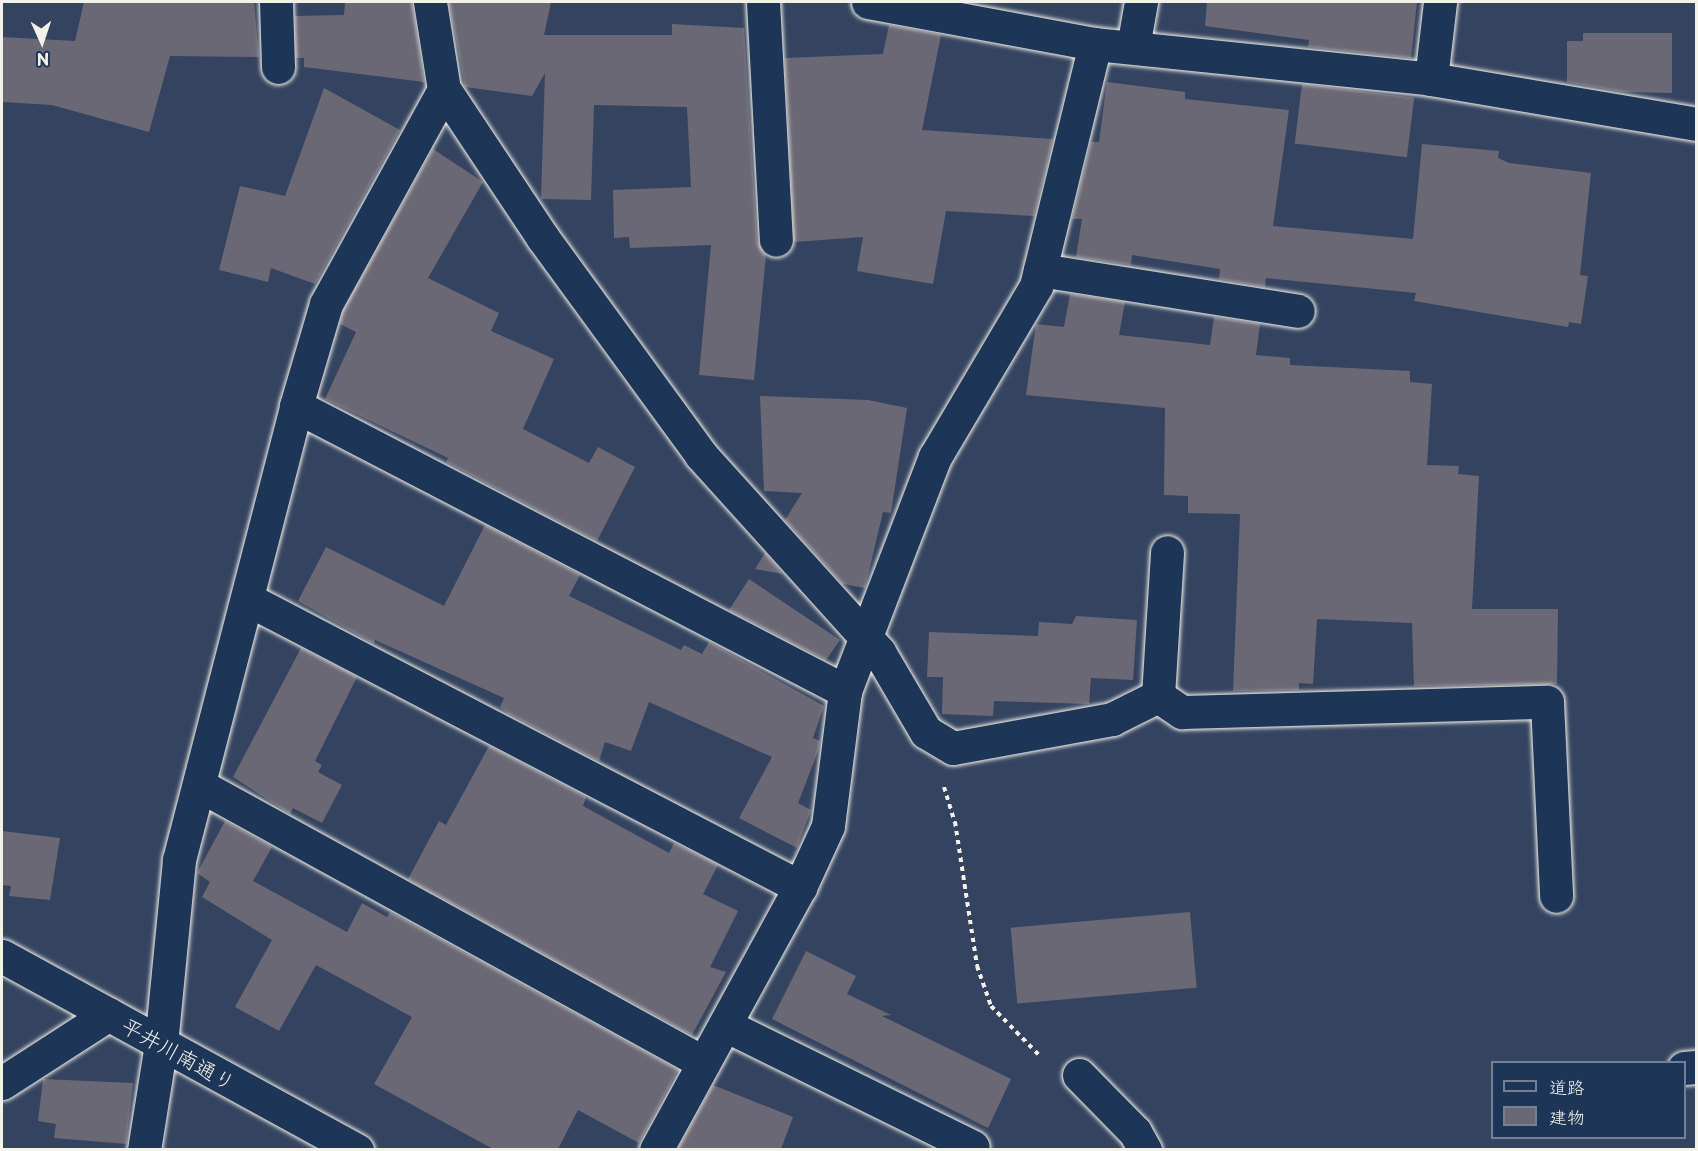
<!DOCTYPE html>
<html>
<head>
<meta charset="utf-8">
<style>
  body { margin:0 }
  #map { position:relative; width:1698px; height:1151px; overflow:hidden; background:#344460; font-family:"Playpen Sans","Klee One",sans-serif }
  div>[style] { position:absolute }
  .building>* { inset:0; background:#6b6875; transform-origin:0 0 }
  .path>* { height:4px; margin-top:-2px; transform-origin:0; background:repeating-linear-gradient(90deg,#f4f1e8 0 4.5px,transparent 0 9px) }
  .roads { filter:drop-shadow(0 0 2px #f4f1e8) drop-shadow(0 0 2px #f4f1e8) }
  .minor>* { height:33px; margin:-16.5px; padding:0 16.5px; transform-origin:16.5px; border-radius:16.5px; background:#1d3557 }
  span { translate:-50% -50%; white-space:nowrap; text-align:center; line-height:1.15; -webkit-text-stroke:4.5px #1d3557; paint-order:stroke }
  .street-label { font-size:21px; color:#f4f1e8 }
  .frame { position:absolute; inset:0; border:3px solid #f4f1e8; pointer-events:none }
  .legend { position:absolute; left:1491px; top:1061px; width:195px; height:78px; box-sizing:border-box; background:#1d3557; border:2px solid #738091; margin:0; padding:8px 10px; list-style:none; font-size:18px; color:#f4f1e8 }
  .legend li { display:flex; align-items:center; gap:12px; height:30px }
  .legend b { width:30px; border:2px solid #738091 }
  .north { position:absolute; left:12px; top:12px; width:60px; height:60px; -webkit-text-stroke:4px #1d3557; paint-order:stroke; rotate:177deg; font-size:16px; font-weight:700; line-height:24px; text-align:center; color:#f4f1e8 }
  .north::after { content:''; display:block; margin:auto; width:21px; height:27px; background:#f4f1e8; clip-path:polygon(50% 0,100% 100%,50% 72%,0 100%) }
</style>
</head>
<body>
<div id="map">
  <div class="building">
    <i style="clip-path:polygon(84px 2px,254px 2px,259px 57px,170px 56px,149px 132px,52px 105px,2px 102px,2px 37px,75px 41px)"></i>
    <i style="clip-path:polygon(345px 2px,412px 2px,424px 82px,304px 67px,304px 58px,296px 58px,295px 16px,344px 15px)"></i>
    <i style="clip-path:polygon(449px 2px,551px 2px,544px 35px,672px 35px,672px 24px,744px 28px,757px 241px,766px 255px,754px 380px,699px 375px,711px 245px,630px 248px,629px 237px,614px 238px,613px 190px,691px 187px,687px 107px,594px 105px,591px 200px,541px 199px,545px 73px,532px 96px,465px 87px)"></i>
    <i style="clip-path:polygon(1207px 2px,1417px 2px,1411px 58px,1308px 47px,1309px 40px,1205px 26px)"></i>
    <i style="clip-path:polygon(889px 25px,941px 35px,922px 130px,1053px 139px,1034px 216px,946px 211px,933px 284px,857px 271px,863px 237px,794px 242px,785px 58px,883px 54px)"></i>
    <i style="clip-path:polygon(1583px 33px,1672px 33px,1672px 93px,1622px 92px,1567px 82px,1567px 41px,1583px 41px)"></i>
    <i style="clip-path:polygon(1107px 82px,1185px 92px,1185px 99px,1289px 110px,1273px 226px,1413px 239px,1422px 144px,1499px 151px,1498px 158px,1509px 163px,1591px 173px,1580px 275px,1588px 276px,1581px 324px,1569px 322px,1568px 327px,1414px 301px,1416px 293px,1266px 278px,1265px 287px,1219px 279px,1220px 269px,1132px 255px,1131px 265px,1076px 257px,1082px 219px,1072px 219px,1091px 142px,1099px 142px)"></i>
    <i style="left:1302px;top:84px;width:113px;height:60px;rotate:7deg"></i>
    <i style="clip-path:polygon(324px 88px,400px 130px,315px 284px,271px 268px,268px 282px,219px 270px,240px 186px,285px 196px)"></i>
    <i style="clip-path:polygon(433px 149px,483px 182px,428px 278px,499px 313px,491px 331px,554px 359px,523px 429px,589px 463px,598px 447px,635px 467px,597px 541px,446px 462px,448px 458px,325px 399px,356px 332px,340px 324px,343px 311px)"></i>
    <i style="clip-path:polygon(1070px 294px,1125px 302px,1119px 335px,1210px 345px,1214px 317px,1260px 324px,1256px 355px,1290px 358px,1290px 365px,1410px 371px,1410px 382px,1432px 384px,1427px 465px,1459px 466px,1458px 474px,1479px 476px,1472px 609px,1558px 609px,1557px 684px,1414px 686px,1412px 623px,1317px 619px,1313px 684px,1299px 683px,1299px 690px,1233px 691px,1240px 514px,1188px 513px,1188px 496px,1164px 495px,1165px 408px,1026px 395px,1036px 324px,1064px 327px)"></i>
    <i style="clip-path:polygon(760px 396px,868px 400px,907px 408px,891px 513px,883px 512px,865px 588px,843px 584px,785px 520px,802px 493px,764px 491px)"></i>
    <i style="clip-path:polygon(485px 525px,580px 575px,569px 596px,681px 650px,684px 645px,702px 654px,709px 642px,824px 706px,813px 738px,820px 741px,819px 749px,798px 803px,811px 810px,797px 848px,739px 818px,772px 757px,649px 702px,631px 751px,605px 742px,599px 761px,507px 713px,500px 707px,504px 698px,375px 640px,374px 644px,298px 601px,326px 547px,444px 606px)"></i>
    <i style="clip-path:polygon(765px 553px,783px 574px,755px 569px)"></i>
    <i style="clip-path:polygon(749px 579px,840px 640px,826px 660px,729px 610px)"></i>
    <i style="clip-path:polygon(1076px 616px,1137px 620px,1133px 680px,1091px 678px,1089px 704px,994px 701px,993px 716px,942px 714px,943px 677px,927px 677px,929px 632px,1038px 636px,1039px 622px,1072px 624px)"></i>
    <i style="clip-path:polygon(301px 648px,357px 677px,315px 761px,322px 765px,318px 772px,342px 785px,322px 823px,293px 808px,290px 814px,233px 777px)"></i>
    <i style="clip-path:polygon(489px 746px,586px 797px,583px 806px,669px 853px,674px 843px,718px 865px,703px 894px,738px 911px,710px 967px,726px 972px,692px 1035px,408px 879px,439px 821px,446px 825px)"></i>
    <i style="clip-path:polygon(225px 821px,272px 847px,253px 881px,347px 932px,362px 903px,387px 917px,390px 912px,678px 1070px,639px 1143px,578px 1110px,558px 1149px,493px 1149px,374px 1084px,412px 1017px,316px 965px,279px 1031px,235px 1007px,272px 940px,202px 897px,210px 882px,197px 873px)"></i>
    <i style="clip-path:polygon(2px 831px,60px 838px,50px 900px,9px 896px,11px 886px,2px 885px)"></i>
    <i style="left:1190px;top:912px;width:76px;height:180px;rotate:85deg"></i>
    <i style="clip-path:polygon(806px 951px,856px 976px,847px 994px,891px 1015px,882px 1016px,1011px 1079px,988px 1128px,772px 1019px)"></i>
    <i style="clip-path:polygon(43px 1079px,133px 1083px,126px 1144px,54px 1138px,56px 1124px,38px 1121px)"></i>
    <i style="clip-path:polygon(713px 1085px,793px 1117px,781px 1149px,678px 1149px)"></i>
  </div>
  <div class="path">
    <i style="left:944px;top:787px;width:37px;rotate:73deg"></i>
    <i style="left:955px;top:822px;width:146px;rotate:81.3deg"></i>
    <i style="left:977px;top:966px;width:42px;rotate:70.7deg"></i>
    <i style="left:991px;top:1006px;width:71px;rotate:45.6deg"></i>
  </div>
  <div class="roads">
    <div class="minor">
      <i style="left:276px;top:2px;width:65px;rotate:88.2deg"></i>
      <i style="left:430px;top:2px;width:88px;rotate:80.9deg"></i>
      <i style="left:444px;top:89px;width:179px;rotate:56.4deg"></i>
      <i style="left:543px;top:238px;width:268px;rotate:53.9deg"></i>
      <i style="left:701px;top:455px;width:266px;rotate:47.9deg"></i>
      <i style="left:879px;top:652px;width:93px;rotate:59.6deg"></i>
      <i style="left:926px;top:732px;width:31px;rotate:31deg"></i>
      <i style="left:953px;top:748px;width:162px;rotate:-10.3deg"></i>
      <i style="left:1112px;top:719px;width:51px;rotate:-26.6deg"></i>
      <i style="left:763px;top:2px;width:238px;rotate:86.9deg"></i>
      <i style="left:868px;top:2px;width:231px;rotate:10.5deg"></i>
      <i style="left:1095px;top:44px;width:338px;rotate:5.9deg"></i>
      <i style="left:1431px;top:79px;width:269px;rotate:9.6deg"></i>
      <i style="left:1133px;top:47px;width:46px;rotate:-79.9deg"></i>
      <i style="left:1431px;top:79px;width:78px;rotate:-83.3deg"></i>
      <i style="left:1040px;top:270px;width:261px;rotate:9deg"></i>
      <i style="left:296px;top:406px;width:619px;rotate:27.43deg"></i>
      <i style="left:247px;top:599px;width:624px;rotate:27.51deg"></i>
      <i style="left:1158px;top:696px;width:29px;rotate:34deg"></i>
      <i style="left:1182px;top:712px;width:365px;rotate:-1.6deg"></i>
      <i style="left:1547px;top:702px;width:194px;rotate:87.3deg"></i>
      <i style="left:1158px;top:696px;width:144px;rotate:-86.4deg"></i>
      <i style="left:199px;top:785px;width:576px;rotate:28.83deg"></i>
      <i style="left:2px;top:956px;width:405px;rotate:28.7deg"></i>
      <i style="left:725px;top:1025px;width:276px;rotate:26.2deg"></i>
      <i style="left:1684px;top:1068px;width:12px;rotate:-5deg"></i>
      <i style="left:1079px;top:1075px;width:80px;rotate:45.5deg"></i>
      <i style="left:1135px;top:1132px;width:21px;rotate:61deg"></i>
      <i style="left:2px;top:1083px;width:127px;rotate:-32.8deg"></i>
      <i style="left:144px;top:1150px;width:107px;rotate:-80.9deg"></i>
      <i style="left:161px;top:1044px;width:185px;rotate:-84.4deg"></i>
      <i style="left:179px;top:860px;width:469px;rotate:-75.5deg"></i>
      <i style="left:296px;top:406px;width:106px;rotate:-73.6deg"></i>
      <i style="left:326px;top:304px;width:245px;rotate:-61.2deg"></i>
      <i style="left:656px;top:1150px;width:300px;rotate:-61.3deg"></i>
      <i style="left:800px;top:887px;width:67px;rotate:-65.3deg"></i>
      <i style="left:828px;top:826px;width:136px;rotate:-82.8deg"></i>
      <i style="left:845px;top:691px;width:251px;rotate:-69deg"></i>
      <i style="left:935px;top:457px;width:199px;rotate:-59.4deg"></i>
      <i style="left:1036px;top:286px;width:249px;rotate:-76.3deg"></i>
    </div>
  </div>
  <div class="street-label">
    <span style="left:179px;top:1053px;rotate:29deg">平井川南通り</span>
  </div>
  <div class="frame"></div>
  <ul class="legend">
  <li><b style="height:8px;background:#1d3557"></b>道路</li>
  <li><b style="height:16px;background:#6b6875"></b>建物</li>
  </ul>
  <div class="north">N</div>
</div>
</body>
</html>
